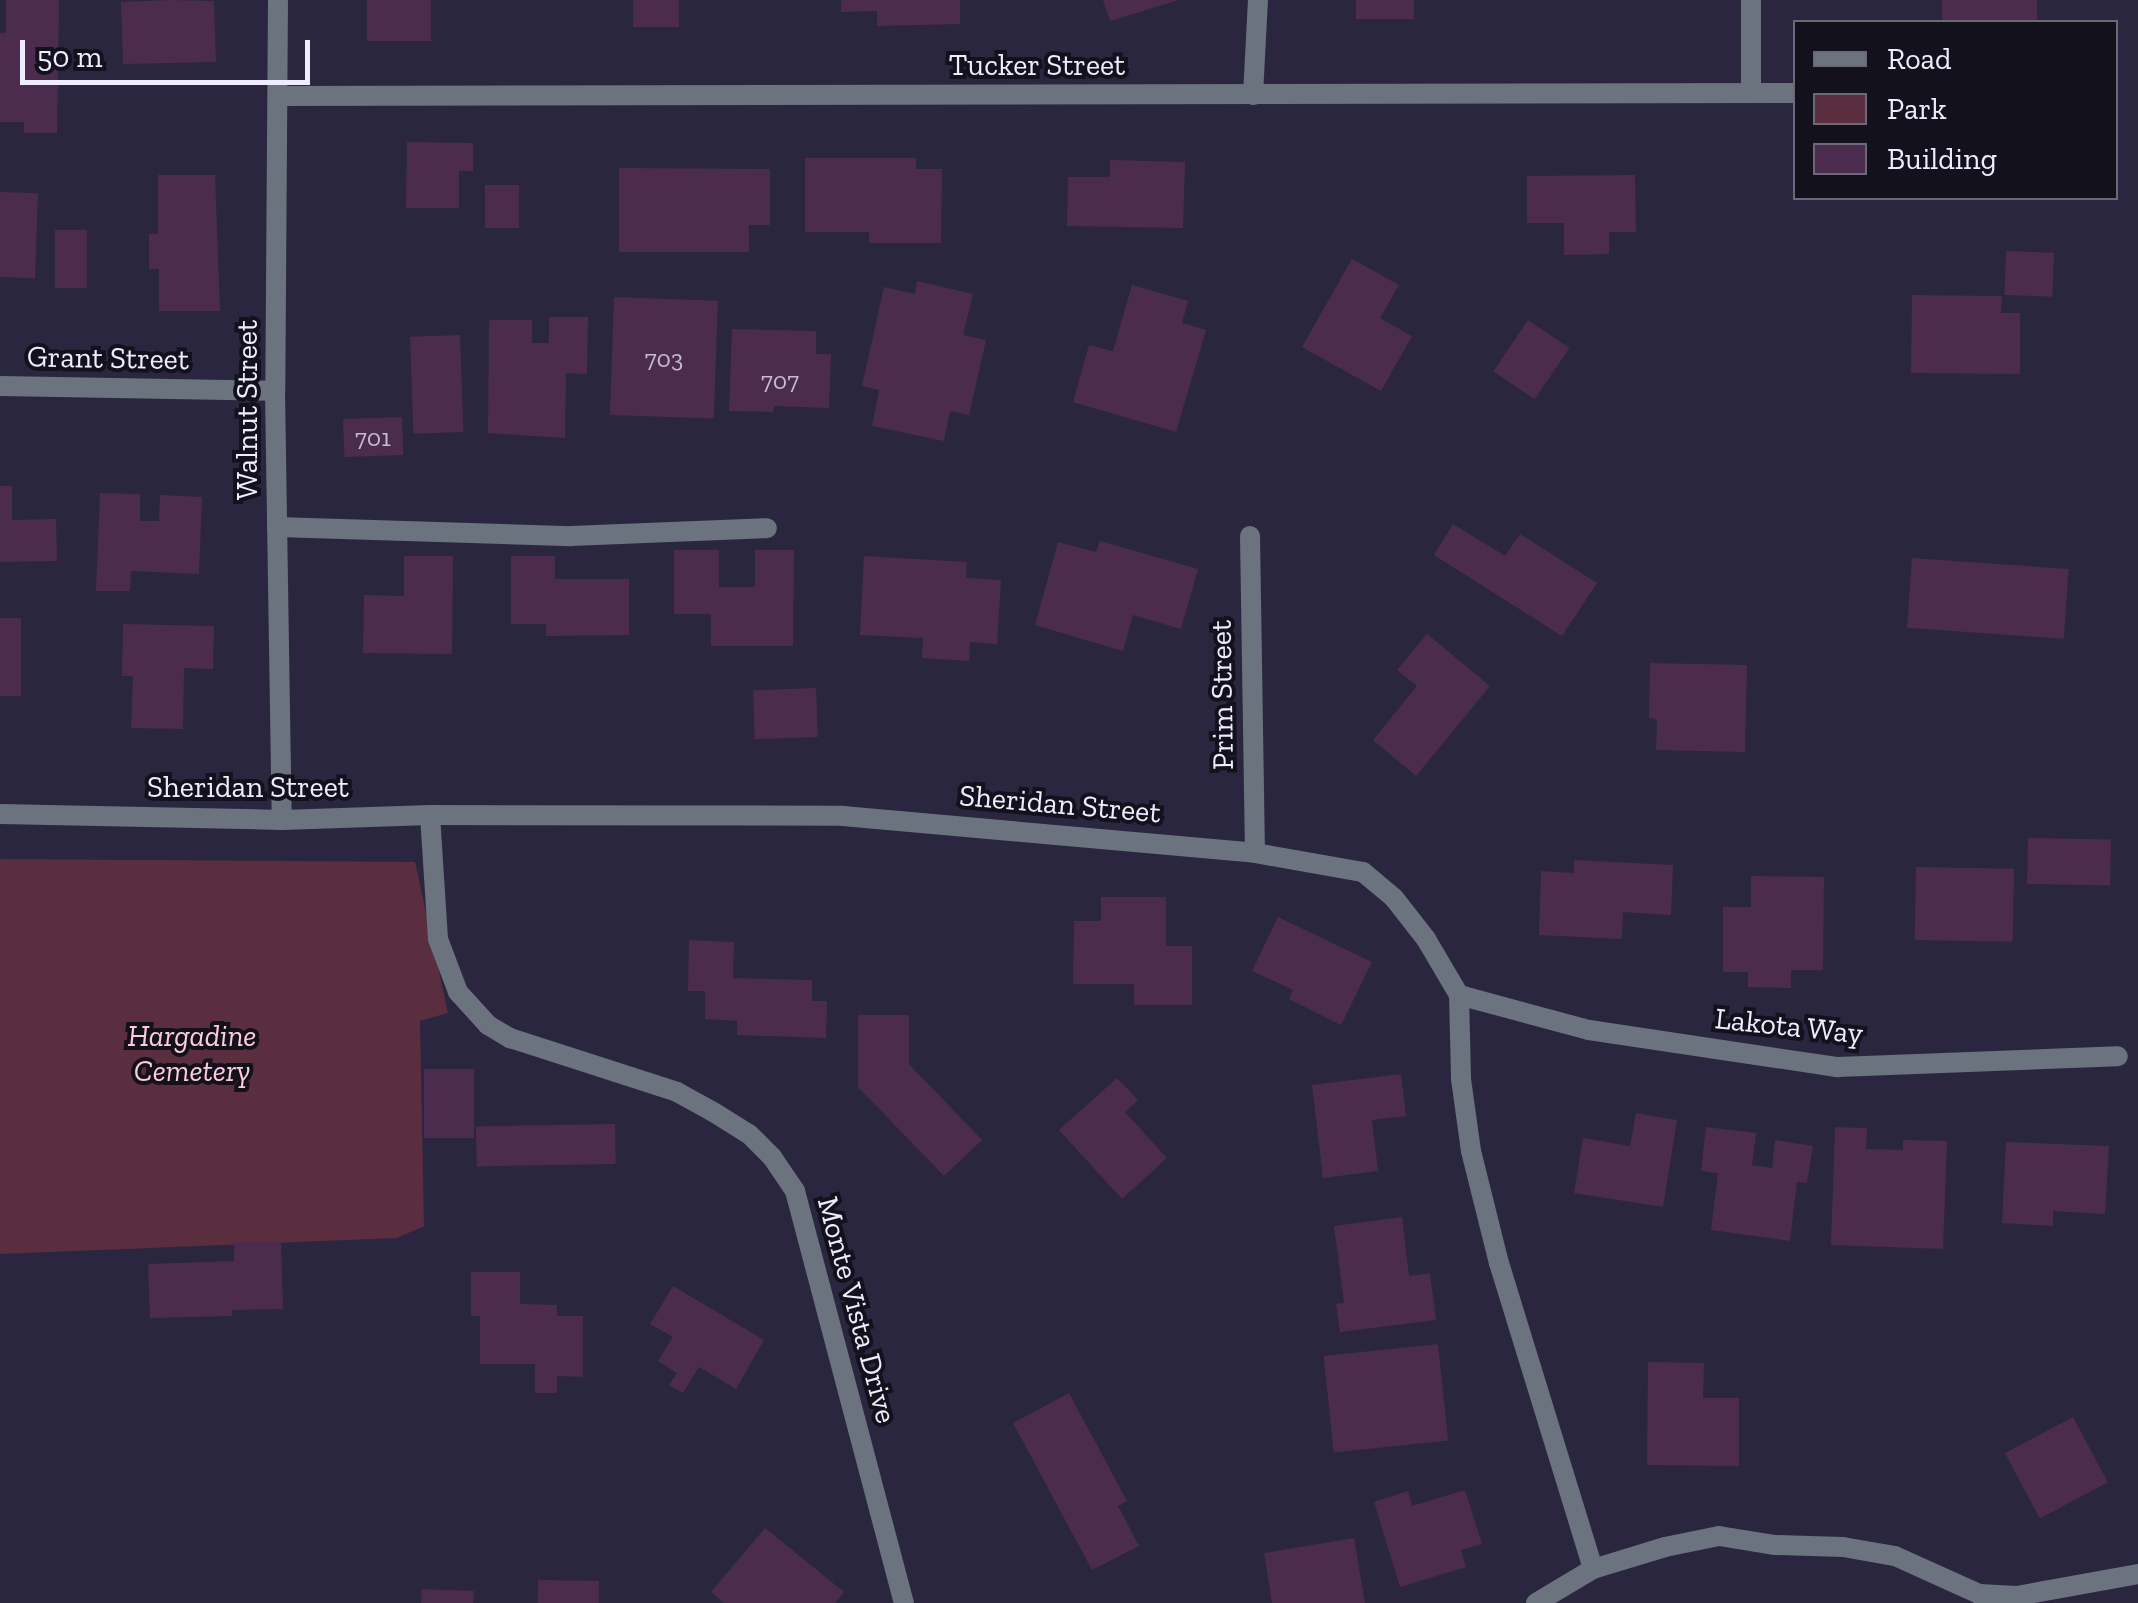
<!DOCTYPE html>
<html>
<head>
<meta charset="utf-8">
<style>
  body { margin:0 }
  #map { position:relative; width:2138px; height:1603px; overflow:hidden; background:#2a263f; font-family:"Zilla Slab",serif }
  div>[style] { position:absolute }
  .green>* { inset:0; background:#5a2e3e }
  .building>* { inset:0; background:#4b2c4e; transform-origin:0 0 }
  .service>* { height:20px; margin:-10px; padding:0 10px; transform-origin:10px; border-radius:10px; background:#6a737e }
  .minor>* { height:20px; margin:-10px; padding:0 10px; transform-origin:10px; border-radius:10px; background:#6a737e }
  span { translate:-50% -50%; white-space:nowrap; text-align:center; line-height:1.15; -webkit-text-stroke:8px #13111c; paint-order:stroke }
  .number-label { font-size:25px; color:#c5bcd2 }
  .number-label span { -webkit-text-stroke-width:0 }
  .street-label { font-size:30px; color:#eeecfe }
  .park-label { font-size:30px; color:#fdcbda; font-style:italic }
  .legend { position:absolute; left:1793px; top:20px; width:325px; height:180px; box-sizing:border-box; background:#13111c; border:2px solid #6b6976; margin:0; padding:12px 18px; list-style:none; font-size:30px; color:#eeecfe }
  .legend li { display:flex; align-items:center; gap:20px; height:50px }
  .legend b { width:50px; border:2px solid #6b6976 }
  .scale { position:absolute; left:20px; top:40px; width:290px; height:45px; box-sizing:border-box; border:5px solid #eeecfe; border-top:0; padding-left:12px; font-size:30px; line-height:35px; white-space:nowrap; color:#eeecfe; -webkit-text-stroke:8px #13111c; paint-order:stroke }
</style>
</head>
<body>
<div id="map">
  <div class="green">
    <i style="clip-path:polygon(0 859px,415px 862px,448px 1013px,420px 1021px,424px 1226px,397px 1238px,0 1254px)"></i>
  </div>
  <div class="building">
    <i style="clip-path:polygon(6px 0,59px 0,57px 133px,24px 133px,24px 122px,0 122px,0 33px,6px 33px)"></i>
    <i style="clip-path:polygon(170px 0,214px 1px,216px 62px,123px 64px,121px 2px)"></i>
    <i style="left:367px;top:0;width:64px;height:41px"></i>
    <i style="left:633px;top:0;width:46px;height:27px"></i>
    <i style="clip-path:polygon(841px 0,960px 0,960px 24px,877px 26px,877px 11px,841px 12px)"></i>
    <i style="clip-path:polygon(1103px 0,1176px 0,1176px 1px,1110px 21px)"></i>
    <i style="left:1356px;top:0;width:58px;height:19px"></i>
    <i style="left:1942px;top:0;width:95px;height:22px"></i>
    <i style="clip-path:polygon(407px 142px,473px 143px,473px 171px,459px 171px,459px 208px,406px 208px)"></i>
    <i style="clip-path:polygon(805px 158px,916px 158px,916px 169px,942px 169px,941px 243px,869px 243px,869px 232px,805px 232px)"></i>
    <i style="clip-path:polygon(1110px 160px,1185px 162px,1183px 228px,1067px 226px,1068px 177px,1110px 177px)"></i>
    <i style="clip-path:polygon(619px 168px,770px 169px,770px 225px,749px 225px,749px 252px,619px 252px)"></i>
    <i style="clip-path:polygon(158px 175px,215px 175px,220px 311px,159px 311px,159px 269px,149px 269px,149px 234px,158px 234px)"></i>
    <i style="clip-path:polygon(1635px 175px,1636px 232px,1609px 232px,1609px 254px,1564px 255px,1564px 223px,1527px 223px,1527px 176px)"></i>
    <i style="left:485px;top:185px;width:34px;height:43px"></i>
    <i style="left:0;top:192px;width:38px;height:85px;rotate:2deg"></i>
    <i style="left:55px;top:230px;width:32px;height:58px"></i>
    <i style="left:2006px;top:251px;width:48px;height:44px;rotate:2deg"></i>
    <i style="clip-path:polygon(1352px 259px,1399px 285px,1380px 318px,1412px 336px,1381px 391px,1302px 347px)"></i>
    <i style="clip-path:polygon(917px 281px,973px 294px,963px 335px,986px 340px,969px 415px,950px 411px,944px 441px,872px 426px,879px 390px,862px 386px,884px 287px,915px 294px)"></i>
    <i style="clip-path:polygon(1132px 285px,1188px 301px,1182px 323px,1206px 330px,1176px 432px,1073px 402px,1089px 345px,1113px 351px)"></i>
    <i style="clip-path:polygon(1912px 295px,2002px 296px,2001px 313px,2020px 313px,2020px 374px,1911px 373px)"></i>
    <i style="left:614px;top:297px;width:104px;height:118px;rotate:2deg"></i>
    <i style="clip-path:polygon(549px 317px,588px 317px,587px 374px,566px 373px,565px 438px,488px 433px,489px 320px,532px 320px,532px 343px,549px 343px)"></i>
    <i style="left:1528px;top:320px;width:50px;height:62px;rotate:34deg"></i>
    <i style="clip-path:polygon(732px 329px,816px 331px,816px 354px,831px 354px,829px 408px,774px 406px,773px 412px,729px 411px)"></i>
    <i style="left:460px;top:335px;width:97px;height:50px;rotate:88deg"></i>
    <i style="left:402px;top:417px;width:38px;height:59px;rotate:88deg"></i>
    <i style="clip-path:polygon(0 486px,12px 486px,12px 520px,56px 519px,57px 561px,0 562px)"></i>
    <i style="clip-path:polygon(100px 493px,140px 494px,140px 521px,159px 521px,160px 495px,202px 497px,199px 574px,131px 571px,130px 591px,96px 591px)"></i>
    <i style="clip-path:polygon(1453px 524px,1505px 556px,1520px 534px,1597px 583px,1562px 636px,1434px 555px)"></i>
    <i style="clip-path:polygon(1100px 541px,1198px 569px,1181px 629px,1133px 615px,1123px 651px,1035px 625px,1058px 542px,1096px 552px)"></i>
    <i style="clip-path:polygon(674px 550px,719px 550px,719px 587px,755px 587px,755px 550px,794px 550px,793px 646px,711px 646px,711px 614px,674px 614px)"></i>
    <i style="clip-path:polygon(404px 556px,453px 556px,452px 654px,363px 653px,364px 595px,404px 596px)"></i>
    <i style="clip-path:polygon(511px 556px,555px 556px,555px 579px,629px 579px,629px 635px,546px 636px,546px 624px,511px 624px)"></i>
    <i style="clip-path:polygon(864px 556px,967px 562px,966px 578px,1001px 580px,997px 644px,970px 642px,969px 661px,922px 658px,923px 638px,860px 635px)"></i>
    <i style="left:1912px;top:558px;width:157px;height:70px;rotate:4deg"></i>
    <i style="left:0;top:618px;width:21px;height:78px"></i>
    <i style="clip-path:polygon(123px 624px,214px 626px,213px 669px,184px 668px,183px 729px,131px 728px,133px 676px,122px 676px)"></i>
    <i style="clip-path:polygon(1427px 634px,1490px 686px,1416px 776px,1373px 740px,1417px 686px,1397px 670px)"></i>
    <i style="clip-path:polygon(1650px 663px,1747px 665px,1745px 752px,1656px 750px,1657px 719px,1649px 718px)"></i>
    <i style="left:816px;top:688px;width:49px;height:63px;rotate:88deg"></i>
    <i style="left:2028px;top:838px;width:83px;height:46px;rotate:1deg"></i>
    <i style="clip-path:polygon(1574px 860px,1673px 865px,1671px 915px,1623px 912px,1622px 939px,1539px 935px,1541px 871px,1574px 873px)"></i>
    <i style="left:1916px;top:867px;width:98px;height:73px;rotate:1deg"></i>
    <i style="clip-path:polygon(1751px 876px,1824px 877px,1823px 970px,1791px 970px,1791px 988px,1748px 987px,1748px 972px,1723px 972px,1723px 907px,1751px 907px)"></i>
    <i style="clip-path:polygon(1101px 897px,1166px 897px,1166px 946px,1192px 946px,1192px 1005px,1134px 1005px,1134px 984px,1073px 984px,1074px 921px,1101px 921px)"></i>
    <i style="clip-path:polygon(1278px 917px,1372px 962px,1341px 1025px,1289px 999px,1293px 990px,1252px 971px)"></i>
    <i style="clip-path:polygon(689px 940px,734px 942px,733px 978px,812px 980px,812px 1001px,827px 1001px,826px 1038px,737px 1035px,737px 1021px,705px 1019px,705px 991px,688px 991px)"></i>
    <i style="clip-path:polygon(858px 1015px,909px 1015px,909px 1064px,982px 1140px,944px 1176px,858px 1087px)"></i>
    <i style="left:424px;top:1069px;width:50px;height:69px"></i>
    <i style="clip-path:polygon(1401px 1074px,1406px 1116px,1372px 1120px,1378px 1171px,1323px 1178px,1312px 1085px)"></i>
    <i style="clip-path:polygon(1117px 1078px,1138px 1100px,1125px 1112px,1167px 1158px,1122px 1199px,1059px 1130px)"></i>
    <i style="clip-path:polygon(1636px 1113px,1677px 1120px,1663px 1207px,1574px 1193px,1583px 1138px,1630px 1146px)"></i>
    <i style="left:615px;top:1124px;width:40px;height:139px;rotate:89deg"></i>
    <i style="clip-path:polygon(1706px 1127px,1756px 1133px,1752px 1165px,1772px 1168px,1775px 1140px,1813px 1146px,1807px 1183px,1797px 1182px,1790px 1241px,1711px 1230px,1718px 1173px,1701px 1171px)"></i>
    <i style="clip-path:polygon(1835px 1127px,1867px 1128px,1866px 1149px,1903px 1150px,1903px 1140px,1947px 1141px,1943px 1249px,1831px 1245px)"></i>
    <i style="clip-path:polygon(2006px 1142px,2109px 1146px,2105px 1214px,2053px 1211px,2053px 1226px,2002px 1223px)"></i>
    <i style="clip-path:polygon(1402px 1217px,1409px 1276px,1430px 1273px,1436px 1320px,1340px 1332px,1336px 1304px,1344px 1303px,1334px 1226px)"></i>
    <i style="clip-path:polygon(281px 1241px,283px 1309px,232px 1310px,232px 1316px,150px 1318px,148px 1264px,234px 1261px,234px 1242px)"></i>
    <i style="clip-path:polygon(471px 1272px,520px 1272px,520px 1304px,557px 1305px,557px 1316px,583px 1316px,583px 1377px,557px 1376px,557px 1393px,535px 1393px,535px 1364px,480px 1364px,480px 1316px,471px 1316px)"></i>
    <i style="clip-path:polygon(673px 1286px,764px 1340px,736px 1389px,699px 1367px,683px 1393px,669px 1385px,677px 1373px,658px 1361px,673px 1337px,650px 1324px)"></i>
    <i style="left:1438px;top:1344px;width:97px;height:115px;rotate:84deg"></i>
    <i style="clip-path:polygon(1648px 1362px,1704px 1363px,1703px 1398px,1739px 1398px,1739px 1466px,1647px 1465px)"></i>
    <i style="clip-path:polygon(1069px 1393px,1127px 1501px,1118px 1506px,1139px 1546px,1092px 1570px,1013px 1423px)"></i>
    <i style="left:2073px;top:1417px;width:74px;height:77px;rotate:62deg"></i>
    <i style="clip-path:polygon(1465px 1490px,1482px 1544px,1461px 1550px,1466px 1567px,1400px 1587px,1374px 1502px,1408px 1491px,1412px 1506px)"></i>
    <i style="clip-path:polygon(765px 1528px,844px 1592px,835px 1603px,724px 1603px,711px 1592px)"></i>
    <i style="clip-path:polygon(1354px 1538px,1365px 1603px,1272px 1603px,1264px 1553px)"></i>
    <i style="left:538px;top:1580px;width:61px;height:23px;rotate:1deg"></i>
    <i style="clip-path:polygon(422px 1589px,474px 1591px,473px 1603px,421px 1603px)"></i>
  </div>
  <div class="service">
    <i style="left:277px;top:527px;width:294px;rotate:1.8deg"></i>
    <i style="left:571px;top:536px;width:196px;rotate:-2.3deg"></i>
  </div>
  <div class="minor">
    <i style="left:278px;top:0;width:391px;rotate:90.4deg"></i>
    <i style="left:275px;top:391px;width:429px;rotate:89.1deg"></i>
    <i style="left:1751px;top:0;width:93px;rotate:90deg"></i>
    <i style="left:1253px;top:95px;width:95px;rotate:-87deg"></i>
    <i style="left:279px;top:96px;width:1517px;rotate:-0.11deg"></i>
    <i style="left:0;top:386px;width:275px;rotate:1deg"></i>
    <i style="left:1250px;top:536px;width:317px;rotate:89.1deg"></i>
    <i style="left:0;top:814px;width:282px;rotate:1.2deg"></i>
    <i style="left:282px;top:820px;width:148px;rotate:-1.9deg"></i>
    <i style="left:430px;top:815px;width:413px;rotate:0.1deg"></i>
    <i style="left:843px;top:816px;width:414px;rotate:5.1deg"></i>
    <i style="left:1255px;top:853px;width:110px;rotate:10deg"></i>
    <i style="left:1363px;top:872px;width:40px;rotate:40deg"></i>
    <i style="left:1394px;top:898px;width:52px;rotate:52deg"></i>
    <i style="left:1426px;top:939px;width:65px;rotate:59.5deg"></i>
    <i style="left:1459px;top:995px;width:84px;rotate:88.6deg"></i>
    <i style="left:1461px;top:1079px;width:73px;rotate:82.1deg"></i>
    <i style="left:1471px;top:1151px;width:115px;rotate:76deg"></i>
    <i style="left:1499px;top:1263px;width:320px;rotate:72.9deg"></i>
    <i style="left:430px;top:815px;width:124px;rotate:86.3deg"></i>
    <i style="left:438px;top:939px;width:57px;rotate:69.3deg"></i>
    <i style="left:458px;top:992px;width:45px;rotate:47.7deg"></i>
    <i style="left:488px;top:1025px;width:26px;rotate:31deg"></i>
    <i style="left:510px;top:1038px;width:176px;rotate:17.9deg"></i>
    <i style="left:677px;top:1092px;width:43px;rotate:28.9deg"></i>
    <i style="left:715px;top:1113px;width:40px;rotate:32deg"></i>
    <i style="left:749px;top:1134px;width:33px;rotate:45deg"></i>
    <i style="left:772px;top:1157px;width:41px;rotate:55.9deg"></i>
    <i style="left:795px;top:1191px;width:426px;rotate:75.2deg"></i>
    <i style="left:1459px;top:995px;width:135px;rotate:15.1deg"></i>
    <i style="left:1589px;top:1030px;width:252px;rotate:8.5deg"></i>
    <i style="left:1838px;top:1067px;width:280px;rotate:-2.2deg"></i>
    <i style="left:1536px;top:1603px;width:66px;rotate:-30.8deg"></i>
    <i style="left:1593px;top:1569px;width:75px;rotate:-17deg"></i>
    <i style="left:1665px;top:1547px;width:55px;rotate:-11.5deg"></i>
    <i style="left:1719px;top:1536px;width:57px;rotate:9.1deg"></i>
    <i style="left:1775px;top:1545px;width:68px;rotate:1.7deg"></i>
    <i style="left:1843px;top:1547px;width:53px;rotate:9.8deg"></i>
    <i style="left:1895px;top:1556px;width:92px;rotate:24.3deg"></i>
    <i style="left:1979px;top:1594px;width:38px;rotate:3deg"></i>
    <i style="left:2017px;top:1596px;width:123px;rotate:-10.3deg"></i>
  </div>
  <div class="number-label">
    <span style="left:664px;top:358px">703</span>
    <span style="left:780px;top:380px">707</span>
    <span style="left:373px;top:437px">701</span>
  </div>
  <div class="street-label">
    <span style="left:1037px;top:65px">Tucker Street</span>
    <span style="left:108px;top:358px;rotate:1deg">Grant Street</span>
    <span style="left:247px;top:410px;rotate:-90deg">Walnut Street</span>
    <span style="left:1222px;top:695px;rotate:-91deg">Prim Street</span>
    <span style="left:248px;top:787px">Sheridan Street</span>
    <span style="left:1060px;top:804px;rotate:5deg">Sheridan Street</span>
    <span style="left:1789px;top:1026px;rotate:6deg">Lakota Way</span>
    <span style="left:857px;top:1310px;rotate:75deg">Monte Vista Drive</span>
  </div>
  <div class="park-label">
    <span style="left:192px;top:1053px">Hargadine<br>Cemetery</span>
  </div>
  <ul class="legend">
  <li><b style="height:12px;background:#6a737e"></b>Road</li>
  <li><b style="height:28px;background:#5a2e3e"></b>Park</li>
  <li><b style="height:28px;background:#4b2c4e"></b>Building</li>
  </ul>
  <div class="scale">50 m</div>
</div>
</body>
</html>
